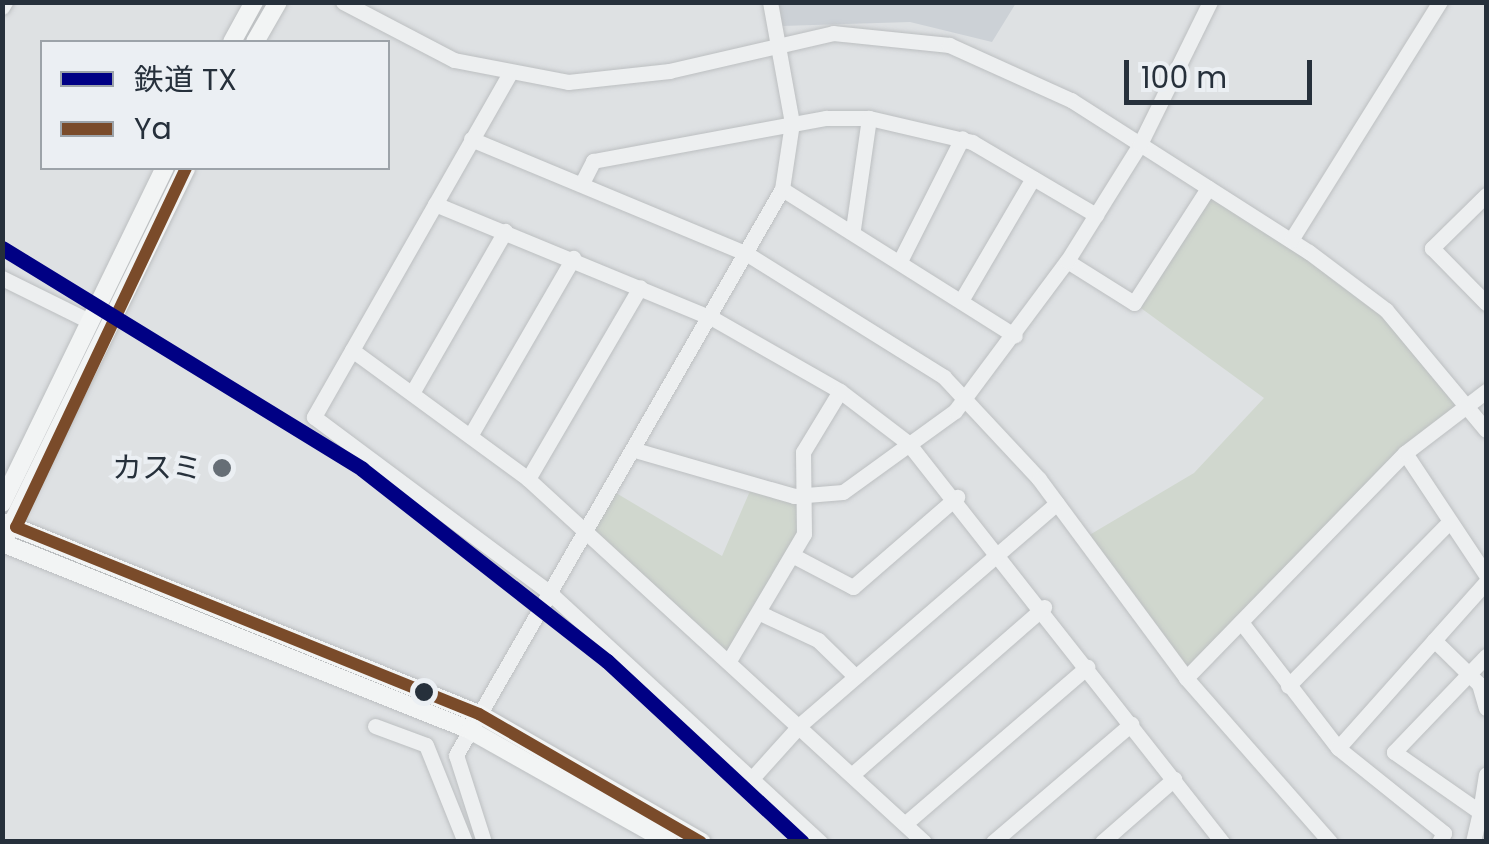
<!DOCTYPE html>
<html>
<head>
<meta charset="utf-8">
<style>
  body { margin:0 }
  #map { position:relative; width:1489px; height:844px; overflow:hidden; background:#dee1e3; font-family:Poppins,"Noto Sans JP",sans-serif }
  div>[style] { position:absolute }
  .built>* { inset:0; background:#ccd1d6 }
  .green>* { inset:0; background:#d0d7ce }
  .roads { filter:drop-shadow(0 0 2px #bcbfc1) drop-shadow(0 0 2px #bcbfc1) }
  .minor>* { height:15px; margin:-7.5px; padding:0 7.5px; transform-origin:7.5px; border-radius:7.5px; background:#edeff0 }
  .major>* { height:18px; margin:-9px; padding:0 9px; transform-origin:9px; border-radius:9px; background:#f2f4f4 }
  .bus-1>* { height:12px; margin:-6px; padding:0 6px; transform-origin:6px; border-radius:6px; background:#7a4b2a }
  .rail-1>* { height:15px; margin:-7.5px; padding:0 7.5px; transform-origin:7.5px; border-radius:7.5px; background:#000084 }
  .dots>* { width:28px; height:28px; translate:-50% -50%; box-sizing:border-box; border:5px solid #ebeff3; border-radius:50% }
  span { translate:-50% -50%; white-space:nowrap; text-align:center; line-height:1.15; -webkit-text-stroke:8px #ebeff3; paint-order:stroke }
  .poi-label { font-size:30px; color:#26303b }
  .right { translate:-100% -50%; text-align:right }
  .frame { position:absolute; inset:0; border:5px solid #26303b; pointer-events:none }
  .legend { position:absolute; left:40px; top:40px; width:350px; height:130px; box-sizing:border-box; background:#ebeff3; border:2px solid #9ca3a9; margin:0; padding:12px 18px; list-style:none; font-size:30px; color:#26303b }
  .legend li { display:flex; align-items:center; gap:20px; height:50px }
  .legend b { width:50px; border:2px solid #9ca3a9 }
  .scale { position:absolute; left:1124px; top:60px; width:188px; height:45px; box-sizing:border-box; border:5px solid #26303b; border-top:0; padding-left:12px; font-size:30px; line-height:35px; white-space:nowrap; color:#26303b; -webkit-text-stroke:8px #ebeff3; paint-order:stroke }
</style>
</head>
<body>
<div id="map">
  <div class="built">
    <i style="clip-path:polygon(777px 3px,1016px 3px,992px 42px,910px 22px,781px 26px)"></i>
  </div>
  <div class="green">
    <i style="clip-path:polygon(1208px 188px,1386px 310px,1470px 404px,1405px 453px,1186px 678px,1081px 540px,1194px 473px,1264px 398px,1134px 303px)"></i>
    <i style="clip-path:polygon(753px 484px,805px 496px,804px 534px,730px 659px,586px 532px,611px 490px,722px 556px)"></i>
  </div>
  <div class="roads">
    <div class="minor">
      <i style="left:343px;top:2px;width:125px;rotate:27.6deg"></i>
      <i style="left:454px;top:60px;width:116px;rotate:10.9deg"></i>
      <i style="left:568px;top:82px;width:102px;rotate:-6.2deg"></i>
      <i style="left:669px;top:71px;width:168px;rotate:-13deg"></i>
      <i style="left:833px;top:33px;width:117px;rotate:5.9deg"></i>
      <i style="left:949px;top:45px;width:134px;rotate:24.3deg"></i>
      <i style="left:1071px;top:100px;width:282px;rotate:32.6deg"></i>
      <i style="left:1309px;top:252px;width:96px;rotate:37deg"></i>
      <i style="left:1386px;top:310px;width:156px;rotate:50.2deg"></i>
      <i style="left:2px;top:7px;width:6px;rotate:-59deg"></i>
      <i style="left:510px;top:73px;width:396px;rotate:119.7deg"></i>
      <i style="left:314px;top:417px;width:293px;rotate:36.7deg"></i>
      <i style="left:549px;top:592px;width:369px;rotate:42.7deg"></i>
      <i style="left:471px;top:139px;width:301px;rotate:22.6deg"></i>
      <i style="left:749px;top:255px;width:230px;rotate:32deg"></i>
      <i style="left:944px;top:377px;width:139px;rotate:47deg"></i>
      <i style="left:1039px;top:479px;width:247px;rotate:53.5deg"></i>
      <i style="left:1186px;top:678px;width:218px;rotate:48.7deg"></i>
      <i style="left:582px;top:183px;width:25px;rotate:-63deg"></i>
      <i style="left:593px;top:161px;width:237px;rotate:-10.5deg"></i>
      <i style="left:826px;top:118px;width:43px"></i>
      <i style="left:869px;top:118px;width:106px;rotate:13.1deg"></i>
      <i style="left:972px;top:142px;width:144px;rotate:30.5deg"></i>
      <i style="left:782px;top:189px;width:275px;rotate:32.2deg"></i>
      <i style="left:1486px;top:195px;width:76px;rotate:135.5deg"></i>
      <i style="left:1432px;top:248px;width:77px;rotate:45.5deg"></i>
      <i style="left:435px;top:204px;width:300px;rotate:22.4deg"></i>
      <i style="left:712px;top:318px;width:147px;rotate:29.7deg"></i>
      <i style="left:840px;top:391px;width:86px;rotate:37.4deg"></i>
      <i style="left:908px;top:443px;width:508px;rotate:51.8deg"></i>
      <i style="left:853px;top:229px;width:112px;rotate:-81.8deg"></i>
      <i style="left:1291px;top:240px;width:281px;rotate:-58deg"></i>
      <i style="left:902px;top:257px;width:133px;rotate:-63.2deg"></i>
      <i style="left:1067px;top:261px;width:79px;rotate:32.1deg"></i>
      <i style="left:1134px;top:303px;width:137px;rotate:-57.2deg"></i>
      <i style="left:2px;top:278px;width:97px;rotate:26.3deg"></i>
      <i style="left:962px;top:299px;width:140px;rotate:-59.6deg"></i>
      <i style="left:352px;top:350px;width:218px;rotate:36.2deg"></i>
      <i style="left:528px;top:479px;width:537px;rotate:42.51deg"></i>
      <i style="left:412px;top:393px;width:187px;rotate:-60.1deg"></i>
      <i style="left:470px;top:436px;width:206px;rotate:-59.9deg"></i>
      <i style="left:635px;top:450px;width:166px;rotate:16.1deg"></i>
      <i style="left:794px;top:496px;width:49px;rotate:-4.7deg"></i>
      <i style="left:843px;top:492px;width:138px;rotate:-35.9deg"></i>
      <i style="left:955px;top:411px;width:187px;rotate:-53.3deg"></i>
      <i style="left:1067px;top:261px;width:138px;rotate:-58deg"></i>
      <i style="left:1140px;top:144px;width:158px;rotate:-63.8deg"></i>
      <i style="left:1405px;top:453px;width:146px;rotate:56.4deg"></i>
      <i style="left:528px;top:479px;width:222px;rotate:-59.7deg"></i>
      <i style="left:792px;top:555px;width:69px;rotate:27.7deg"></i>
      <i style="left:853px;top:587px;width:138px;rotate:-40.9deg"></i>
      <i style="left:762px;top:614px;width:62px;rotate:24.9deg"></i>
      <i style="left:818px;top:640px;width:52px;rotate:44.2deg"></i>
      <i style="left:1241px;top:622px;width:159px;rotate:52.4deg"></i>
      <i style="left:1338px;top:748px;width:136px;rotate:38.7deg"></i>
      <i style="left:1444px;top:833px;width:10px;rotate:119deg"></i>
      <i style="left:1434px;top:640px;width:63px;rotate:44.4deg"></i>
      <i style="left:1479px;top:684px;width:25px;rotate:74deg"></i>
      <i style="left:730px;top:659px;width:145px;rotate:-59.4deg"></i>
      <i style="left:804px;top:534px;width:82px;rotate:-90.7deg"></i>
      <i style="left:803px;top:452px;width:71px;rotate:-58.8deg"></i>
      <i style="left:1186px;top:678px;width:314px;rotate:-45.8deg"></i>
      <i style="left:1405px;top:453px;width:102px;rotate:-37.4deg"></i>
      <i style="left:1288px;top:686px;width:231px;rotate:-45.5deg"></i>
      <i style="left:375px;top:726px;width:54px;rotate:20.4deg"></i>
      <i style="left:426px;top:745px;width:105px;rotate:68.1deg"></i>
      <i style="left:1338px;top:748px;width:222px;rotate:-48.3deg"></i>
      <i style="left:855px;top:772px;width:251px;rotate:-41.1deg"></i>
      <i style="left:755px;top:775px;width:69px;rotate:-48deg"></i>
      <i style="left:801px;top:724px;width:338px;rotate:-40.8deg"></i>
      <i style="left:1480px;top:812px;width:38px;rotate:-81deg"></i>
      <i style="left:907px;top:822px;width:238px;rotate:-40.7deg"></i>
      <i style="left:484px;top:842px;width:91px;rotate:-107.8deg"></i>
      <i style="left:456px;top:755px;width:653px;rotate:-60.06deg"></i>
      <i style="left:782px;top:189px;width:67px;rotate:-81.4deg"></i>
      <i style="left:792px;top:123px;width:123px;rotate:-100.3deg"></i>
      <i style="left:993px;top:842px;width:182px;rotate:-40.5deg"></i>
      <i style="left:1102px;top:842px;width:96px;rotate:-41.2deg"></i>
      <i style="left:1473px;top:842px;width:31px;rotate:-77deg"></i>
      <i style="left:1480px;top:812px;width:105px;rotate:-145.1deg"></i>
      <i style="left:1394px;top:752px;width:133px;rotate:-46.2deg"></i>
    </div>
    <div class="major">
      <i style="left:232px;top:42px;width:46px;rotate:-61.2deg"></i>
      <i style="left:255px;top:42px;width:46px;rotate:-60.1deg"></i>
      <i style="left:2px;top:503px;width:373px;rotate:-64.1deg"></i>
      <i style="left:2px;top:522px;width:514px;rotate:21.93deg"></i>
      <i style="left:479px;top:714px;width:257px;rotate:29.9deg"></i>
      <i style="left:7px;top:534px;width:407px;rotate:-63.9deg"></i>
      <i style="left:2px;top:543px;width:504px;rotate:21.78deg"></i>
      <i style="left:470px;top:730px;width:228px;rotate:29.4deg"></i>
    </div>
  </div>
  <div class="bus-1">
    <i style="left:186px;top:168px;width:397px;rotate:115.3deg"></i>
    <i style="left:16px;top:527px;width:499px;rotate:22deg"></i>
    <i style="left:479px;top:714px;width:256px;rotate:30deg"></i>
  </div>
  <div class="rail-1">
    <i style="left:2px;top:248px;width:422px;rotate:31.5deg"></i>
    <i style="left:362px;top:469px;width:311px;rotate:38.1deg"></i>
    <i style="left:607px;top:661px;width:266px;rotate:42.9deg"></i>
  </div>
  <div class="dots">
    <i style="left:222px;top:468px;background:#666e76"></i>
    <i style="left:424px;top:692px;background:#26303b"></i>
  </div>
  <div class="poi-label">
    <span class="right" style="left:202px;top:468px">カスミ</span>
  </div>
  <div class="frame"></div>
  <ul class="legend">
  <li><b style="height:12px;background:#000084"></b>鉄道 TX</li>
  <li><b style="height:12px;background:#7a4b2a"></b>Ya</li>
  </ul>
  <div class="scale">100 m</div>
</div>
</body>
</html>
